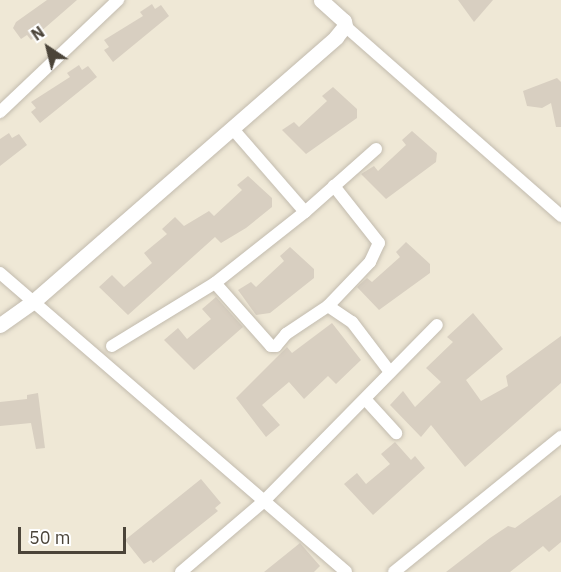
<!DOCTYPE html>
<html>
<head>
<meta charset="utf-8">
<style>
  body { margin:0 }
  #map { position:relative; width:561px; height:572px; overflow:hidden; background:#f6f3ec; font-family:"IBM Plex Sans",sans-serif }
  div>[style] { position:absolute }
  .education>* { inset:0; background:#efe8d6; transform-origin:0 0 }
  .building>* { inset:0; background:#d8cfc1 }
  .roads { filter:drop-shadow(0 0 2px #c2bbae) drop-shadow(0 0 2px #c2bbae) }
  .minor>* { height:12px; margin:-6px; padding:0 6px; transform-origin:6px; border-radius:6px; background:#fff }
  .tertiary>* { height:15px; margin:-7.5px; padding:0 7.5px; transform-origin:7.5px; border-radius:7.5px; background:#fff }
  span { translate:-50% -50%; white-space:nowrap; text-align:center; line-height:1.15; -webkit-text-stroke:6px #fff; paint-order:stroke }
  .north { position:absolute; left:18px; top:18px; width:60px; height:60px; -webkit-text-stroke:4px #fff; paint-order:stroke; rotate:325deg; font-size:16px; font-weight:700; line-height:24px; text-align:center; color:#4b4439 }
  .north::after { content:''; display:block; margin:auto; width:21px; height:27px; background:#4b4439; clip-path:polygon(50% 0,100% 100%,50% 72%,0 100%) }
  .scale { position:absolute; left:18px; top:527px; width:108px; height:27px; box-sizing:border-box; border:3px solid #4b4439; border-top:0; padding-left:8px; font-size:18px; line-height:21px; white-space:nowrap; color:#4b4439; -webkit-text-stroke:4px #fff; paint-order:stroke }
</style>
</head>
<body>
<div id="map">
  <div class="education">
    <i style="left:0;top:0;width:561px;height:572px"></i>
  </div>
  <div class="building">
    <i style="clip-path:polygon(47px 0,77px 0,31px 40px,27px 35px,21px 39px,13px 28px,16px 22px)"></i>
    <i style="clip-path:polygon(458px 0,493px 0,474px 22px)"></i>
    <i style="clip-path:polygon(152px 4px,155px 9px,161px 5px,169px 16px,113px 62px,104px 50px,109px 47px,104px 40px,143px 16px,140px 12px)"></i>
    <i style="clip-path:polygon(79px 65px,82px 70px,88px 66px,97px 77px,40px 123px,31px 112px,36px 108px,31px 102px,70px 77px,67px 73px)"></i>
    <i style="clip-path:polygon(557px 78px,561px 82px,561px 127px,556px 127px,551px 103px,542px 108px,527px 106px,523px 91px)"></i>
    <i style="clip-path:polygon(333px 87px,357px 109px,357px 118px,306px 154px,282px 130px,294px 122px,299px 127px,327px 101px,322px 96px)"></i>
    <i style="clip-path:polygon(412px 131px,437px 153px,436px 162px,386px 199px,361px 174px,374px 166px,378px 171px,406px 145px,402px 140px)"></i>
    <i style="clip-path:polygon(9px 133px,12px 138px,19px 134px,27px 145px,0 166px,0 139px)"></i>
    <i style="clip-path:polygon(248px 176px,272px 198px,272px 207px,246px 228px,221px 243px,215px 237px,128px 315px,99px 287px,112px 275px,124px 287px,152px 263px,144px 253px,167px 234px,162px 229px,175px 217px,184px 226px,209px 211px,214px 216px,242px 190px,237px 185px)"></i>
    <i style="clip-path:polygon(406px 242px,430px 264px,430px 273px,379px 310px,357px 287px,367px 278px,372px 282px,400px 257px,396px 252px)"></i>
    <i style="clip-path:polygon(290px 247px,314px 269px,314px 278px,270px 313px,256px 315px,238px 290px,251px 282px,256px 287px,284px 261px,280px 256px)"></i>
    <i style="clip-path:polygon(216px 297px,243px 327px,194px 370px,164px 340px,178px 328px,187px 339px,211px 319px,202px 309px)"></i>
    <i style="clip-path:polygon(473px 313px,503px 349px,466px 380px,481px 401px,508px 386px,506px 376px,561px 336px,561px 383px,465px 467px,431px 425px,421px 437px,390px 405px,403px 391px,415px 407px,441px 382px,426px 368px,453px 342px,447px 337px)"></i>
    <i style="clip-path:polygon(332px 323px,361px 360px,336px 384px,328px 376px,304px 399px,289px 382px,262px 405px,280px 425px,266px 437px,236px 398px,287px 347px,292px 353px)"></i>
    <i style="clip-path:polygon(38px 393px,45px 448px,36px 449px,31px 423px,0 426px,0 402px,27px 399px,27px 395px)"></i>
    <i style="clip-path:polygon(395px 442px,411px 460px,415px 456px,425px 468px,373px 515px,344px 484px,357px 473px,366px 484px,390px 464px,381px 454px)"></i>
    <i style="clip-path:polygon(201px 479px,221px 503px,215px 508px,218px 511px,153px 563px,151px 560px,144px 564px,125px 540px)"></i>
    <i style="clip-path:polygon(561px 495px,561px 542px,549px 552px,543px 546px,510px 572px,446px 572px,490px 538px,508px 526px,515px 528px)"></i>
    <i style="clip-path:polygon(300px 543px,320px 566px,314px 572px,264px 572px)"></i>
  </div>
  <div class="roads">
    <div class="minor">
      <i style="left:345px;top:26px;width:288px;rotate:41.3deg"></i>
      <i style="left:0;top:112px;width:163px;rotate:-43.5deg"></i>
      <i style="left:232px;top:128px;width:111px;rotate:49deg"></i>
      <i style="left:0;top:273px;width:457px;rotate:40.8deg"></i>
      <i style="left:215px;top:283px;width:84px;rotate:48.4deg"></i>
      <i style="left:271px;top:346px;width:5px"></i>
      <i style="left:276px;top:346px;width:16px;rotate:-50deg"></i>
      <i style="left:286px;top:334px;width:50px;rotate:-33.7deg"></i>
      <i style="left:328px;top:306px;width:61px;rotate:-46.3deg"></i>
      <i style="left:370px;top:262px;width:21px;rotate:-65deg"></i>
      <i style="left:379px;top:243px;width:73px;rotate:-128.3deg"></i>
      <i style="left:328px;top:306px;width:29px;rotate:34deg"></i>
      <i style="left:352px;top:322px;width:63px;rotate:52.8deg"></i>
      <i style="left:112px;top:346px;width:121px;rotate:-31.5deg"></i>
      <i style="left:215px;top:283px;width:115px;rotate:-38.3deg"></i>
      <i style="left:305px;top:212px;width:95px;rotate:-41.6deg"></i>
      <i style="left:366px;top:400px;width:45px;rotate:47.7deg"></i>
      <i style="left:181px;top:572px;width:108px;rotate:-40.5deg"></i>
      <i style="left:263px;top:502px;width:248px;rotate:-45.5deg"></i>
      <i style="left:394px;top:572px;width:215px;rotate:-39deg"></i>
    </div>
    <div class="tertiary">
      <i style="left:0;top:325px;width:43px;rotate:-35.5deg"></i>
      <i style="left:35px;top:300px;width:400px;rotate:-41.1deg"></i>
      <i style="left:336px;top:37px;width:14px;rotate:-51deg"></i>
      <i style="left:345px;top:26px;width:5px;rotate:-101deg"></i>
      <i style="left:344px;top:21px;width:31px;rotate:-138deg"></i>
    </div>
  </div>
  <div class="north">N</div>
  <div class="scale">50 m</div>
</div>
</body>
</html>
